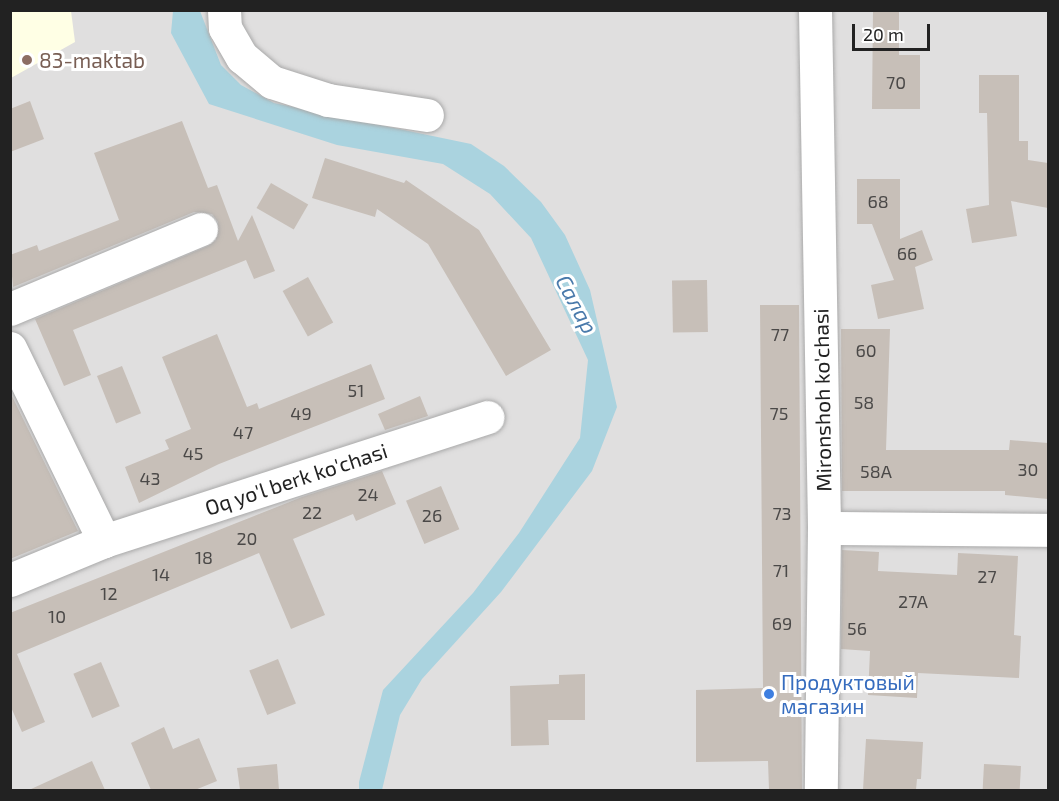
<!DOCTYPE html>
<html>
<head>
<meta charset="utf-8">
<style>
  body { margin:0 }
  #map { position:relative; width:1059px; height:801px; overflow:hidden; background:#f2efe9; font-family:"Exo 2",sans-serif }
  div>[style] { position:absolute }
  .residential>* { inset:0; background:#e0dfdf; transform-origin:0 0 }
  .education>* { inset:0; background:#ffffe5 }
  .water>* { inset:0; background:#aad3df }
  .building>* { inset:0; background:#c7bfb8; transform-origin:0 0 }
  .roads { filter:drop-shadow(0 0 2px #a9a9a9) drop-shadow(0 0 2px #a9a9a9) }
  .minor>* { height:33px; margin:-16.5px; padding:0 16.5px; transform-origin:16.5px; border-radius:16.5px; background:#fff }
  .dots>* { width:16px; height:16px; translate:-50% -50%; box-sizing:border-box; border:3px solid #fff; border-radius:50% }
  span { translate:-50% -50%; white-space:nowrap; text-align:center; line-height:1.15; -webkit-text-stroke:6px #fff; paint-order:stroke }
  .number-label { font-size:18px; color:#4b4948 }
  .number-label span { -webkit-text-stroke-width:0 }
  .education-label { font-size:21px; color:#785e54 }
  .left { translate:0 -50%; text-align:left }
  .street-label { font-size:21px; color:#222 }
  .shop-label { font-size:21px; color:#366cbe }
  .water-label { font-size:22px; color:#4a7aab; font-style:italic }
  .frame { position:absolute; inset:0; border:12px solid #222; pointer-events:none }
  .scale { position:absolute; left:852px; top:24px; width:78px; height:27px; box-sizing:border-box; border:3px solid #222; border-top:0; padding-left:8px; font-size:18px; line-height:21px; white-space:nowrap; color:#222; -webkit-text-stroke:4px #fff; paint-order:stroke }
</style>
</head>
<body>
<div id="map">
  <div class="residential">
    <i style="left:10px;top:11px;width:1038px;height:779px"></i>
  </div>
  <div class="education">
    <i style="clip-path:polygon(11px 10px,71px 11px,75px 42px,11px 78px)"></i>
  </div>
  <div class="water">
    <i style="clip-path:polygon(173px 11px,200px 11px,221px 65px,241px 85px,274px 103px,471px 144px,504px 166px,541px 202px,565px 235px,590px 290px,617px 407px,592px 471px,501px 592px,422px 679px,400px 715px,382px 790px,359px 790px,359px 782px,383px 690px,473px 593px,519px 533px,580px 438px,588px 360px,531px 238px,490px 194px,443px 164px,337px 145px,209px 104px,171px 33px)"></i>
  </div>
  <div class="building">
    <i style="clip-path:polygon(873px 10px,899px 10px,899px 55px,920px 55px,920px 109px,872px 109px)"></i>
    <i style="clip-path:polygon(979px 75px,1019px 75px,1019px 141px,1028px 141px,1028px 160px,1048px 163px,1048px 208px,1011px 201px,1017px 236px,972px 243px,966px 209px,989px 205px,987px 113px,979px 113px)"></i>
    <i style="clip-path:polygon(30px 101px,44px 139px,10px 152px,10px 109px)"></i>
    <i style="clip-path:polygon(182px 121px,208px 188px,217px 185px,238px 241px,252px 215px,275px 271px,254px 279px,246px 260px,73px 330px,91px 375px,64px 386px,35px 319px,208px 246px,216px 240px,218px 222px,212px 214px,194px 212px,13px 287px,10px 255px,37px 245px,39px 251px,119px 220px,94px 153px)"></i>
    <i style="clip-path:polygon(325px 158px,404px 183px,406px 180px,479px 230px,551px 350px,506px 376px,428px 244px,377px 209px,375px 217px,312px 198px)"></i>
    <i style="clip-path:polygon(857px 179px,900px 179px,900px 239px,922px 230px,933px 260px,915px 267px,924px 309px,878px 319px,871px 285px,894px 280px,872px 224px,857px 224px)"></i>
    <i style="left:271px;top:183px;width:43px;height:29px;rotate:30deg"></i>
    <i style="left:308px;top:277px;width:52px;height:29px;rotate:61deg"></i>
    <i style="left:707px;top:280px;width:52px;height:35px;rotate:89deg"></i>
    <i style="clip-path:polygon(760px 305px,799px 305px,802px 790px,769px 790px,768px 761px,696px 762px,696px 690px,763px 688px)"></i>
    <i style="clip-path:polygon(841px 329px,890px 329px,886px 450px,1009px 450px,1010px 440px,1048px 443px,1048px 499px,1005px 495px,1005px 491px,842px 491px)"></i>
    <i style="clip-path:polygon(217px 334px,247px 407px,257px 403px,259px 409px,371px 364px,385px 399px,219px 464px,139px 503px,125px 467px,169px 449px,165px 440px,191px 429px,162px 357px)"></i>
    <i style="left:122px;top:366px;width:51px;height:27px;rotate:68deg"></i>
    <i style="clip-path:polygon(10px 392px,78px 531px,10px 559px)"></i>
    <i style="clip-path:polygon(420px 396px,428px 416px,385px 430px,378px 414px)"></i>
    <i style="clip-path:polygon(382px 471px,396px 504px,356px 521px,353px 514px,293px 539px,325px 615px,291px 629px,259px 553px,17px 654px,45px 722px,22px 732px,10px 705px,10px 613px,302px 497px)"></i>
    <i style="left:441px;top:486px;width:47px;height:38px;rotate:67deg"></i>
    <i style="clip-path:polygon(842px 550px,879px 552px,878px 571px,957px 575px,958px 553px,1018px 556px,1014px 635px,1021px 636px,1019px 678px,918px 673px,917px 698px,868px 695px,870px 651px,841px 649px)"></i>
    <i style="left:278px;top:659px;width:48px;height:31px;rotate:68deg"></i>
    <i style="left:101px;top:662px;width:48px;height:30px;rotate:67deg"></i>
    <i style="clip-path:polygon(585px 674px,585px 720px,548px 720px,549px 745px,511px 746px,510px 686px,559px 684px,559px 675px)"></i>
    <i style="clip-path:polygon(164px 727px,173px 749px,199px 738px,217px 781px,195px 790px,151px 790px,131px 743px)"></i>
    <i style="clip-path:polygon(866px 739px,923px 742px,921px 779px,917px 779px,916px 790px,863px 790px)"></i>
    <i style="clip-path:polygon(92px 761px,105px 790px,29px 790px)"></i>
    <i style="clip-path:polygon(277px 764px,279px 790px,240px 790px,237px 768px)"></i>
    <i style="left:984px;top:764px;width:37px;height:26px;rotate:3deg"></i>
  </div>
  <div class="roads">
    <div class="minor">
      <i style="left:224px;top:10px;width:18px;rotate:87deg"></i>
      <i style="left:225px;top:28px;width:34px;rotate:60deg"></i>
      <i style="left:242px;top:57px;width:39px;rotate:40deg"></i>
      <i style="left:272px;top:82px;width:59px;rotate:17.8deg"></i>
      <i style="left:328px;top:100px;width:100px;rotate:8.6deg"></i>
      <i style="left:815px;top:10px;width:518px;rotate:89deg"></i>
      <i style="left:824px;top:528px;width:262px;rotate:90.7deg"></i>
      <i style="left:10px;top:309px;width:207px;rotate:-22.7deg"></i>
      <i style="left:10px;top:348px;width:215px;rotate:64deg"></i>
      <i style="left:824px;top:528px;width:224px;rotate:0.5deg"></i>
      <i style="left:10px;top:580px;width:102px;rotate:-22.5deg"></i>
      <i style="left:104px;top:541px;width:403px;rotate:-17.9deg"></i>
    </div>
  </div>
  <div class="dots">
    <i style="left:27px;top:60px;background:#8d6e63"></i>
    <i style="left:769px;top:694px;background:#3f7fe0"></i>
  </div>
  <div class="number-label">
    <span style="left:896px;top:82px">70</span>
    <span style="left:878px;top:201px">68</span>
    <span style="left:907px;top:253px">66</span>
    <span style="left:780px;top:334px">77</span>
    <span style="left:866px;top:350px">60</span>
    <span style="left:356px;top:390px">51</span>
    <span style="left:864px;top:402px">58</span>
    <span style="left:301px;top:413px">49</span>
    <span style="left:779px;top:413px">75</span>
    <span style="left:243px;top:432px">47</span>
    <span style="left:193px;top:453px">45</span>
    <span style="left:1028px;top:469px">30</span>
    <span style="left:876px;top:471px">58A</span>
    <span style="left:150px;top:478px">43</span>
    <span style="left:368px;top:494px">24</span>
    <span style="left:312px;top:512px">22</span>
    <span style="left:782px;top:513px">73</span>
    <span style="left:432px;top:515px">26</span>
    <span style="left:247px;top:538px">20</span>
    <span style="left:204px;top:557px">18</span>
    <span style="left:781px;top:570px">71</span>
    <span style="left:161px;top:574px">14</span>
    <span style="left:987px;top:576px">27</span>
    <span style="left:109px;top:593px">12</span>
    <span style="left:913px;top:601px">27A</span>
    <span style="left:57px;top:616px">10</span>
    <span style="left:782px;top:623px">69</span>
    <span style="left:857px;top:628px">56</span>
  </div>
  <div class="education-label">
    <span class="left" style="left:39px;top:60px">83-maktab</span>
  </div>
  <div class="street-label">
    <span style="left:822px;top:400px;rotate:-91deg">Mironshoh ko'chasi</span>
    <span style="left:296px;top:479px;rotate:-18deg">Oq yo'l berk ko'chasi</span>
  </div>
  <div class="shop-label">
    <span class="left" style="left:781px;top:694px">Продуктовый<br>магазин</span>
  </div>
  <div class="water-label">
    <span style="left:577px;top:304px;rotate:62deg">Салар</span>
  </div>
  <div class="frame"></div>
  <div class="scale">20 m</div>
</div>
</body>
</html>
